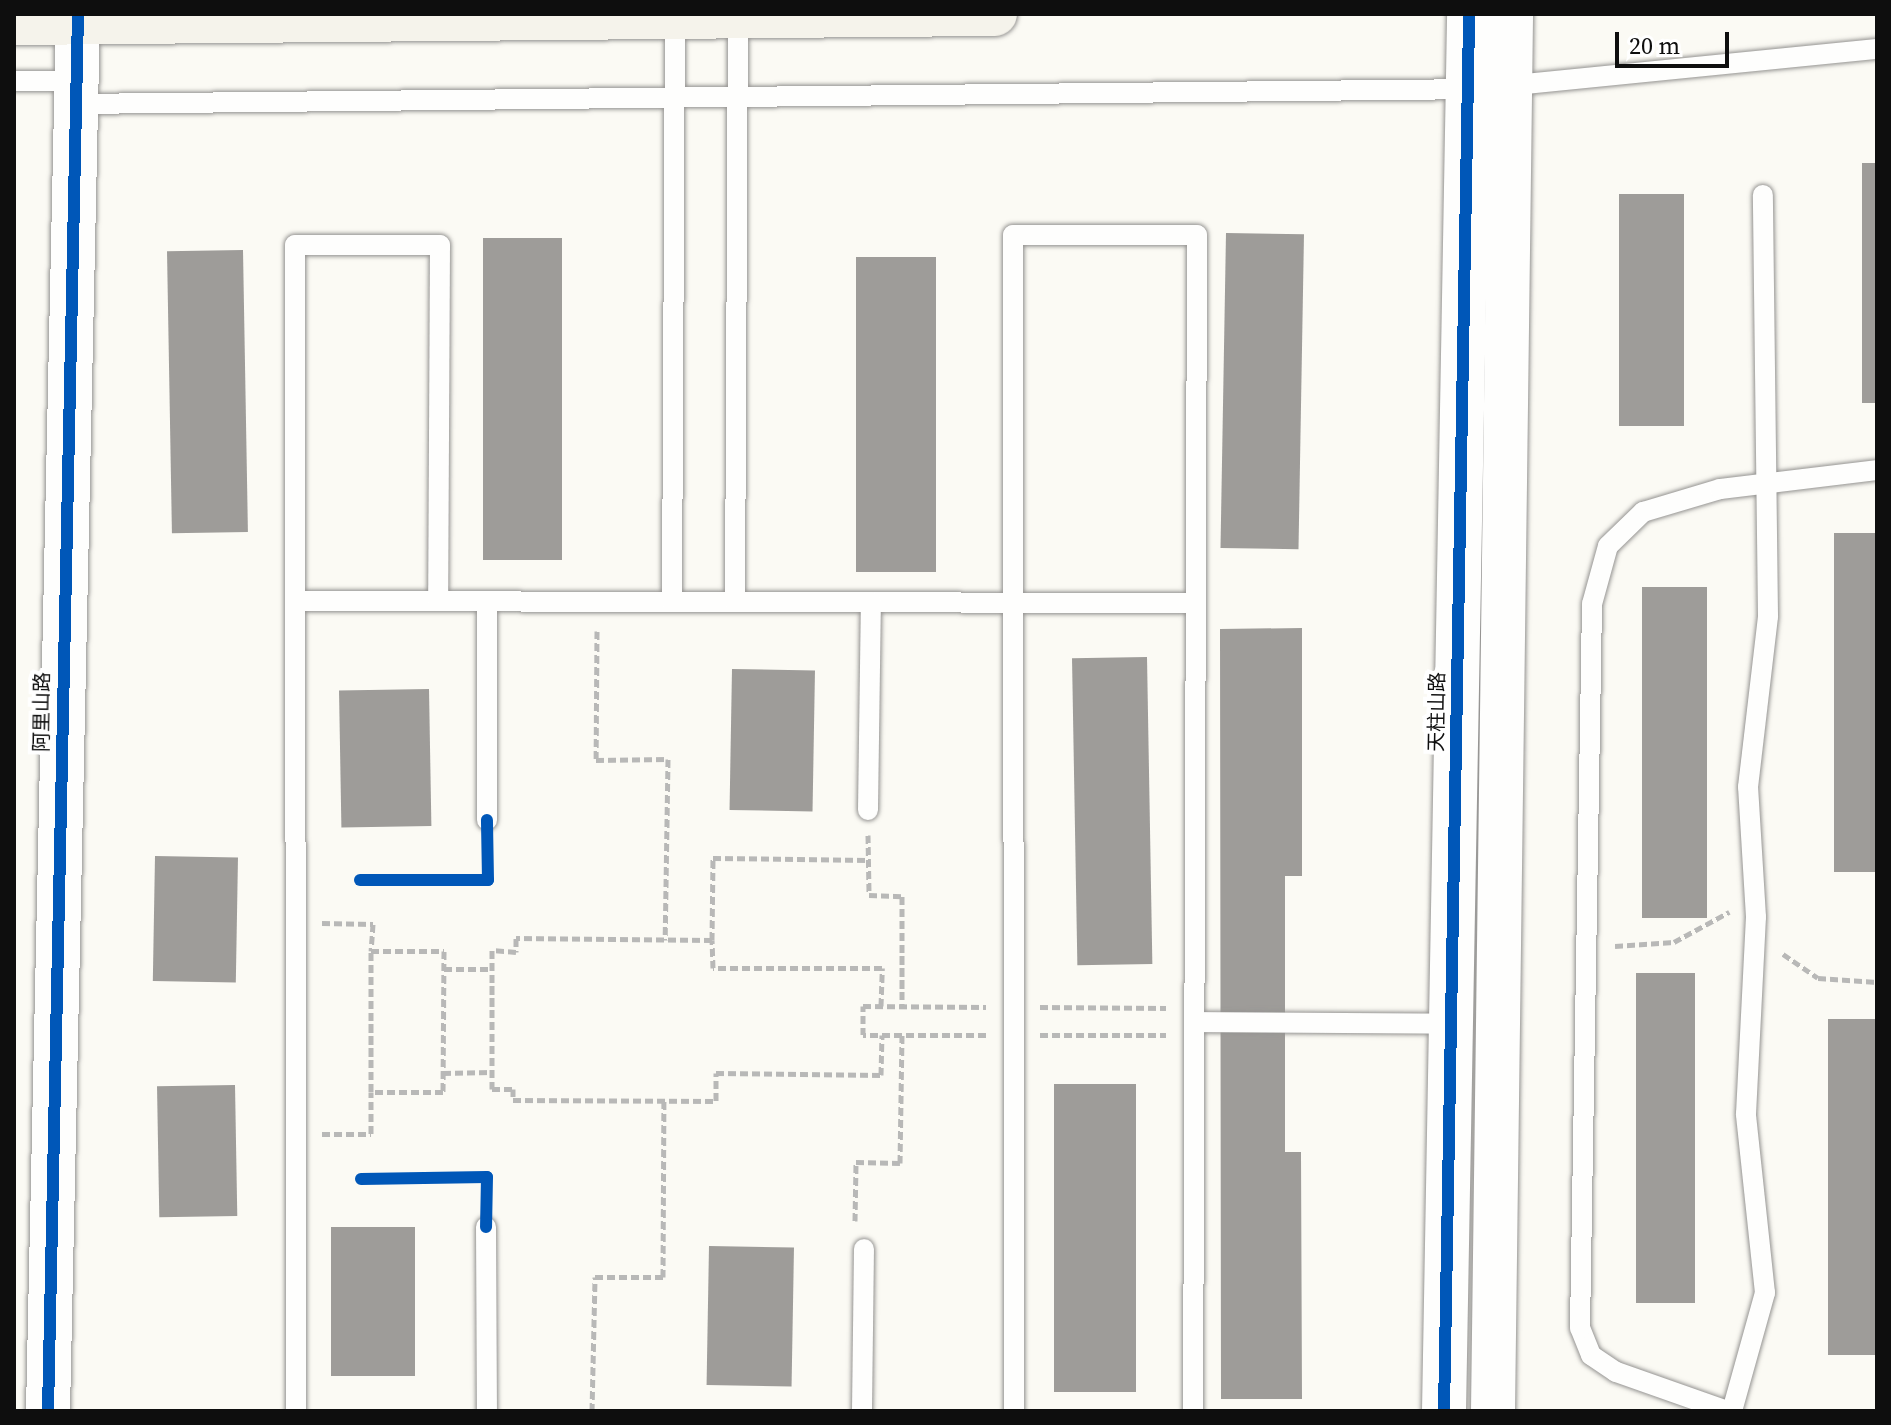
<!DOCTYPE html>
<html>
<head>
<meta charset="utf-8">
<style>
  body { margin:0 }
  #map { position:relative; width:1891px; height:1425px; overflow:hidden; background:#fbfaf4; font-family:"Source Serif 4","Noto Sans SC",serif }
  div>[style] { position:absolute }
  .building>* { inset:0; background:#9e9c99; transform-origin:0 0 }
  .path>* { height:5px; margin-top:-2.5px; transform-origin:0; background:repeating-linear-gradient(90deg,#b8b8b7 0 8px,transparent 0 12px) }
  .roads { filter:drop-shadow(0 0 2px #959492) drop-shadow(0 0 2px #959492) }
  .service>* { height:20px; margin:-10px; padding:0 10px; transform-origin:10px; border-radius:10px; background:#fefefd }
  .tertiary>* { height:44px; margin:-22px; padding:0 22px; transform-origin:22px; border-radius:22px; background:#fefefd }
  .secondary>* { height:44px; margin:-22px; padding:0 22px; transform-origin:22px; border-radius:22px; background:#f5f3eb }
  .cycleway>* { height:12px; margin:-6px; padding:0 6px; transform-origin:6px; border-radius:6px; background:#0057b8 }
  span { translate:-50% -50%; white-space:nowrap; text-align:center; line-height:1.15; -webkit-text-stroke:8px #fff; paint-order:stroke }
  .street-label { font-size:20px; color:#0e0e0e }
  .frame { position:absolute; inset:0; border:16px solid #0e0e0e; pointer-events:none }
  .scale { position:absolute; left:1615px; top:32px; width:114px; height:36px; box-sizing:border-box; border:4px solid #0e0e0e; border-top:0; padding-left:10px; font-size:24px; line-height:28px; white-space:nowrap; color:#0e0e0e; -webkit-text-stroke:6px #fff; paint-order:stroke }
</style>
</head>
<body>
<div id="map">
  <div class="building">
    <i style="left:1862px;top:163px;width:15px;height:240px"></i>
    <i style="left:1619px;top:194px;width:65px;height:232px"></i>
    <i style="left:1226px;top:233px;width:78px;height:315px;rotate:1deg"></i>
    <i style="left:483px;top:238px;width:79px;height:322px"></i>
    <i style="left:243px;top:250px;width:282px;height:76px;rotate:89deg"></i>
    <i style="left:856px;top:257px;width:80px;height:315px"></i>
    <i style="left:1834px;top:533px;width:43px;height:339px"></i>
    <i style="left:1642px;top:587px;width:65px;height:331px"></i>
    <i style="clip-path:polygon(1302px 628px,1302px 876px,1285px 876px,1285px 1152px,1301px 1152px,1302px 1399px,1221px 1399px,1220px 629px)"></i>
    <i style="left:1147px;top:657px;width:307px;height:75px;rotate:89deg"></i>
    <i style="left:732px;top:669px;width:83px;height:141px;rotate:1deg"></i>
    <i style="left:429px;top:689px;width:137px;height:90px;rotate:89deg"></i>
    <i style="left:155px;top:856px;width:83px;height:125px;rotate:1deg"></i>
    <i style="left:1636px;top:973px;width:59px;height:330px"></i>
    <i style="left:1828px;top:1019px;width:49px;height:336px"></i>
    <i style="left:1054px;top:1084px;width:82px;height:308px"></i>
    <i style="left:235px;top:1085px;width:131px;height:78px;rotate:89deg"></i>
    <i style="left:331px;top:1227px;width:84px;height:149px"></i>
    <i style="left:709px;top:1246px;width:85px;height:139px;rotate:1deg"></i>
  </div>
  <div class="path">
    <i style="left:597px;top:631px;width:129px;rotate:90.4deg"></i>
    <i style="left:596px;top:760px;width:72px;rotate:-0.8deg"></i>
    <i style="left:668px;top:759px;width:181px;rotate:90.9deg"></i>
    <i style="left:868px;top:835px;width:60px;rotate:89deg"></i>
    <i style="left:869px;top:895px;width:33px;rotate:2deg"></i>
    <i style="left:902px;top:896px;width:111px;rotate:90deg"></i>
    <i style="left:322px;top:923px;width:51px;rotate:1.1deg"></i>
    <i style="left:373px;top:924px;width:27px;rotate:94deg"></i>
    <i style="left:712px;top:940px;width:82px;rotate:-89.3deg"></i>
    <i style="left:713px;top:858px;width:155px;rotate:0.7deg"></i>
    <i style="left:1615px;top:946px;width:59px;rotate:-3.9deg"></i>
    <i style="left:1674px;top:942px;width:63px;rotate:-28.6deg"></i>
    <i style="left:371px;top:951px;width:73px"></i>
    <i style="left:444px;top:951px;width:141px;rotate:90.4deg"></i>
    <i style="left:443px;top:1092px;width:72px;rotate:180deg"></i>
    <i style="left:371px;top:1092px;width:141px;rotate:-90deg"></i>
    <i style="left:1783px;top:954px;width:42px;rotate:34.4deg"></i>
    <i style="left:1818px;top:978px;width:59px;rotate:3.9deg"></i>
    <i style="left:444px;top:969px;width:48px"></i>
    <i style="left:881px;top:1006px;width:38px;rotate:-88deg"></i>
    <i style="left:882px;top:968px;width:169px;rotate:180deg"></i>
    <i style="left:713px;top:968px;width:28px;rotate:-92deg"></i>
    <i style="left:712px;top:940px;width:196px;rotate:-179.4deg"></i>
    <i style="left:516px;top:938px;width:14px;rotate:90deg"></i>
    <i style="left:516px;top:952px;width:24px;rotate:-175deg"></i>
    <i style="left:492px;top:950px;width:139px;rotate:90deg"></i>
    <i style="left:492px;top:1089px;width:21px"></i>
    <i style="left:513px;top:1089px;width:11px;rotate:90deg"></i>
    <i style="left:513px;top:1100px;width:203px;rotate:0.3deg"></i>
    <i style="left:716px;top:1101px;width:28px;rotate:-90deg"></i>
    <i style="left:716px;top:1073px;width:165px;rotate:0.7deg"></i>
    <i style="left:881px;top:1075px;width:40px;rotate:-88.6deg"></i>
    <i style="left:1040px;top:1007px;width:126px;rotate:0.5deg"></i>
    <i style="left:986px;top:1035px;width:123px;rotate:180deg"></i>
    <i style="left:863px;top:1035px;width:29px;rotate:-90deg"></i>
    <i style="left:863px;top:1006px;width:123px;rotate:0.5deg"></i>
    <i style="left:1040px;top:1035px;width:126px"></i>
    <i style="left:443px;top:1073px;width:49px;rotate:-1.2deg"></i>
    <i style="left:322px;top:1134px;width:49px"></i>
    <i style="left:371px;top:1134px;width:42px;rotate:-90deg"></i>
    <i style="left:855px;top:1221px;width:59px;rotate:-89deg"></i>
    <i style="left:856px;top:1162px;width:44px;rotate:1.3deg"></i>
    <i style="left:900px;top:1163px;width:128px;rotate:-89.1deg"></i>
    <i style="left:592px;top:1411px;width:134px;rotate:-88.7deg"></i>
    <i style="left:595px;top:1277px;width:68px"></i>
    <i style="left:663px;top:1277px;width:176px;rotate:-89.7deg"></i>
  </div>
  <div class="roads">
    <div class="service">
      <i style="left:14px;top:81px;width:59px"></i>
      <i style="left:1505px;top:86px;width:374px;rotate:-5.7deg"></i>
      <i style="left:73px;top:104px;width:1400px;rotate:-0.61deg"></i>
      <i style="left:296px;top:601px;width:900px;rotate:0.13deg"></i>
      <i style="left:487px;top:601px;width:219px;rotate:90deg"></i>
      <i style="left:672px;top:602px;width:588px;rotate:-89.71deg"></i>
      <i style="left:735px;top:602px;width:588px;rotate:-89.71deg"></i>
      <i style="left:868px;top:810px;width:208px;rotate:-89.2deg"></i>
      <i style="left:1195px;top:1022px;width:256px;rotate:0.4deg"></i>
      <i style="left:486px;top:1227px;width:184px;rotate:89.7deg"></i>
      <i style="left:296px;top:1411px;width:1166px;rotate:-90.05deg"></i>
      <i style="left:295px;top:245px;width:145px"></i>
      <i style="left:440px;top:245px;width:356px;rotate:90.3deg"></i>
      <i style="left:862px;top:1411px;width:162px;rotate:-89.3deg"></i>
      <i style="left:1014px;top:1411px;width:1176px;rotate:-90.05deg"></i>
      <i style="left:1013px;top:235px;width:184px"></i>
      <i style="left:1197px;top:235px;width:1176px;rotate:90.19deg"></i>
      <i style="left:1727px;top:1411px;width:118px;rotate:-160.6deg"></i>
      <i style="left:1616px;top:1372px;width:30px;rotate:-146deg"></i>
      <i style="left:1591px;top:1355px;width:29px;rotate:-112deg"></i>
      <i style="left:1580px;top:1328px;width:724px;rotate:-89.05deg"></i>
      <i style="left:1592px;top:604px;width:60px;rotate:-74.6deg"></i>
      <i style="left:1608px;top:546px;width:49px;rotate:-44.2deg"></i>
      <i style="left:1643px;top:512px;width:80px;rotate:-16.6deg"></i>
      <i style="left:1720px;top:489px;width:158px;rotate:-6.9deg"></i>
      <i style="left:1732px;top:1411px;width:123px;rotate:-74.4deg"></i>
      <i style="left:1765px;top:1293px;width:180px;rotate:-96.1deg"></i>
      <i style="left:1746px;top:1114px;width:197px;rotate:-87.1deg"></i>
      <i style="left:1756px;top:917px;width:130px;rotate:-93.5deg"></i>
      <i style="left:1748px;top:787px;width:172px;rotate:-83.3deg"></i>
      <i style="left:1768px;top:616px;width:421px;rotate:-90.7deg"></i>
    </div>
    <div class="tertiary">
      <i style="left:48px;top:1411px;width:1397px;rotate:-88.77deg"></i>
      <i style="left:1444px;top:1411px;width:1397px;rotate:-88.97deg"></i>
      <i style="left:1493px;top:1411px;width:1397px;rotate:-89.26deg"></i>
    </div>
    <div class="secondary">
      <i style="left:14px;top:23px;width:981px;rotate:-0.53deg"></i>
    </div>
  </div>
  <div class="cycleway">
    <i style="left:360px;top:880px;width:128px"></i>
    <i style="left:488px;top:880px;width:60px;rotate:-91deg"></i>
    <i style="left:361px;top:1179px;width:126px;rotate:-0.9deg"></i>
    <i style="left:487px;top:1177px;width:50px;rotate:91.1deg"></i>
    <i style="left:48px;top:1411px;width:1397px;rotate:-88.77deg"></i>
    <i style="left:1444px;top:1411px;width:1397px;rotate:-88.97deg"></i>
  </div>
  <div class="street-label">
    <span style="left:42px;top:712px;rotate:-89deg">阿里山路</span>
    <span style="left:1437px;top:712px;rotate:-89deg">天柱山路</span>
  </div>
  <div class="frame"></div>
  <div class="scale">20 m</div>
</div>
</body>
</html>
